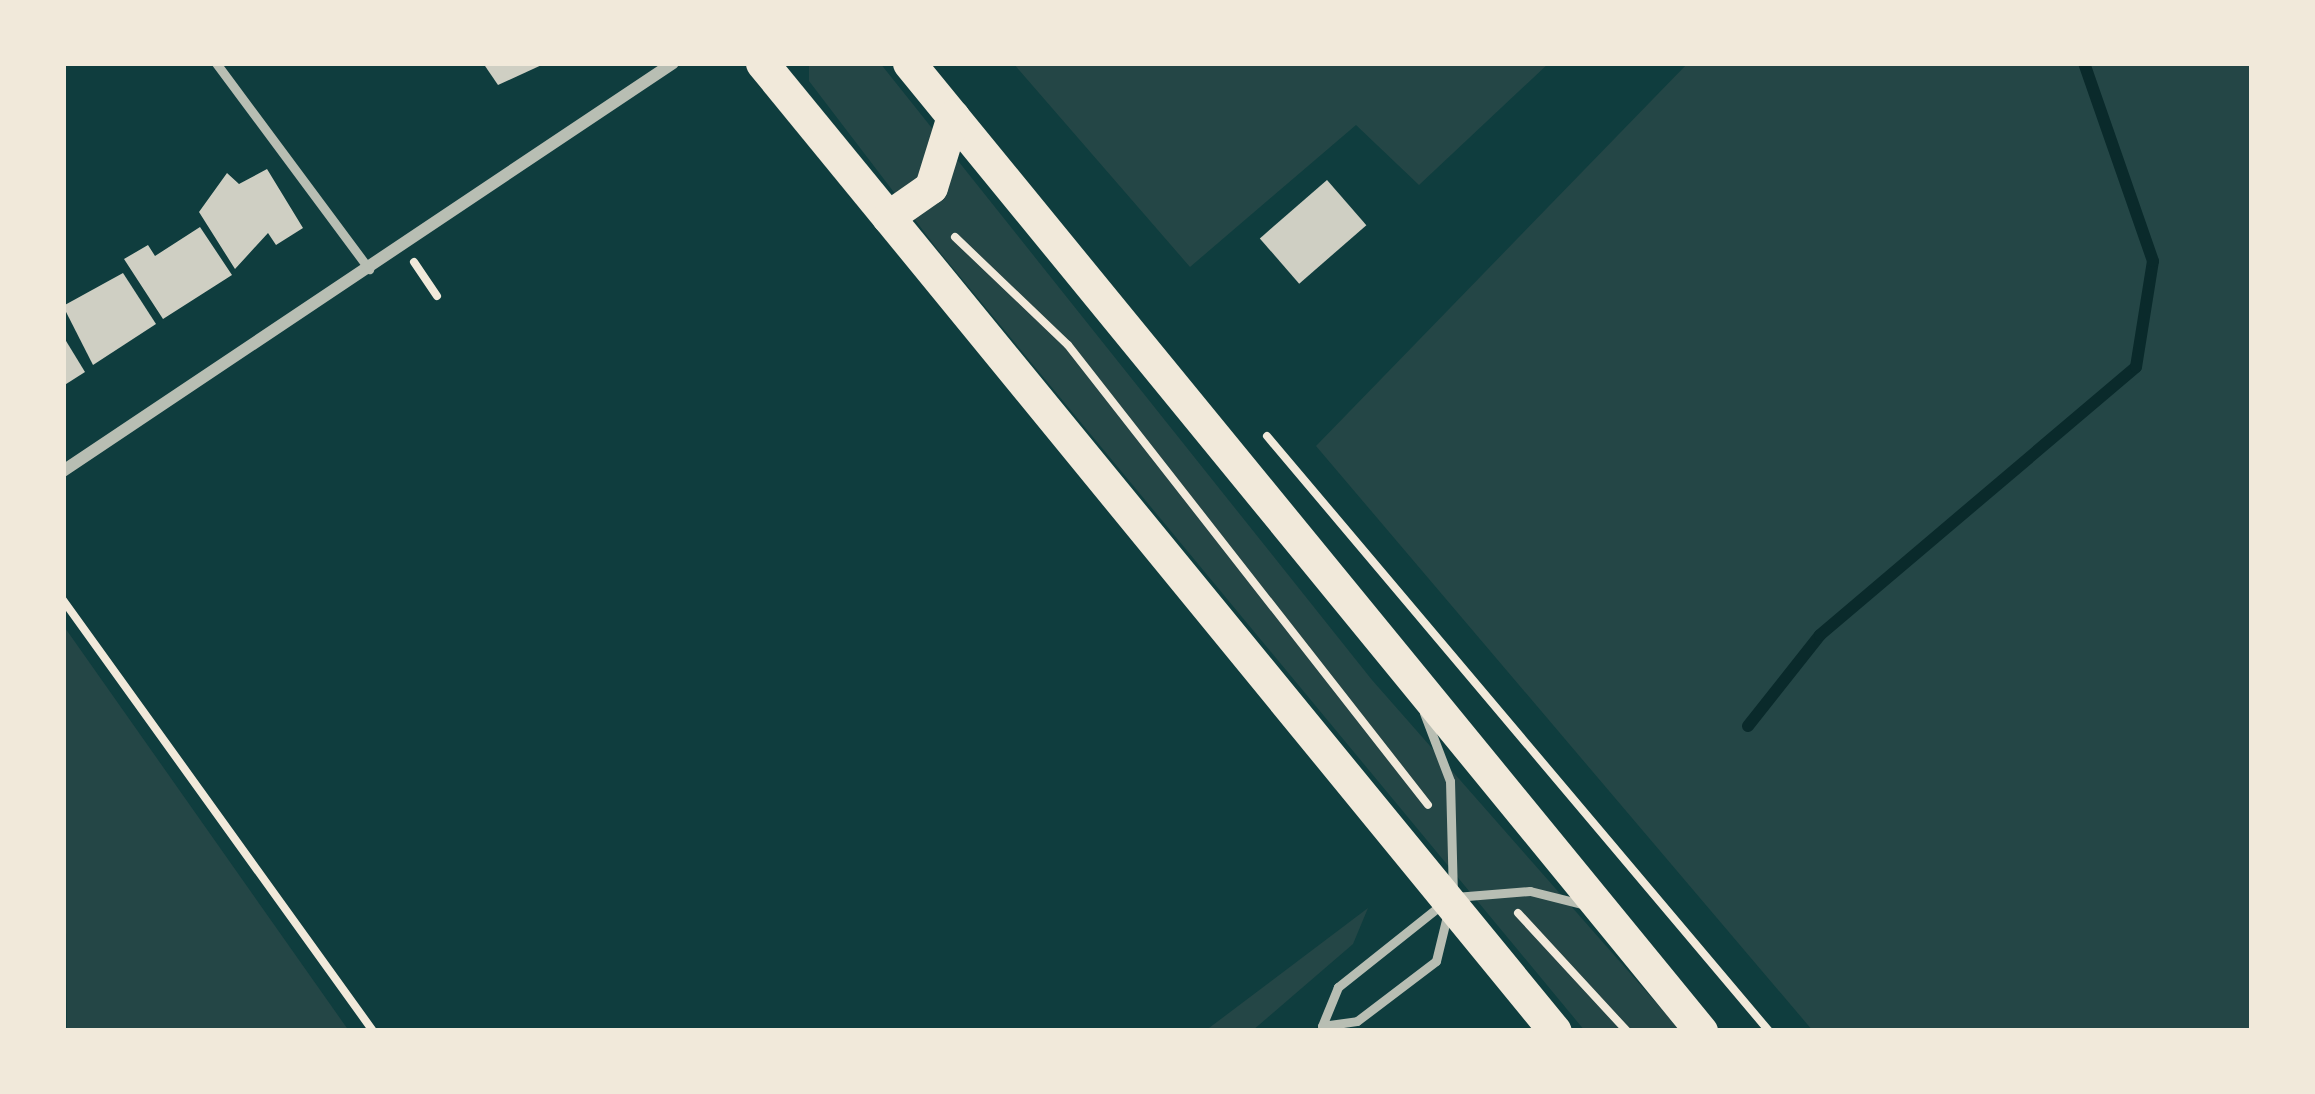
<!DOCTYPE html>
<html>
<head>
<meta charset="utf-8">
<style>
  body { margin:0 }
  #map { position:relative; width:2315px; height:1094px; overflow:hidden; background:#0f3d3e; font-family:"Space Grotesk",sans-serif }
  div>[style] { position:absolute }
  .green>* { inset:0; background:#244646 }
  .stream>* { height:12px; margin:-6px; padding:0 6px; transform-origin:6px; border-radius:6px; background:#0a2a2b }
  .building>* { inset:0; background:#cfcfc3; transform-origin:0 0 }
  .path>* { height:8px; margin:-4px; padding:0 4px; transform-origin:4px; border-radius:4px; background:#f1e9da }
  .service>* { height:9px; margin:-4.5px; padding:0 4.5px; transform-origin:4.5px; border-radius:4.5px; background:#b8beb3 }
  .minor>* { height:12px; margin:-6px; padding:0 6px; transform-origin:6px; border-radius:6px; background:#b8beb3 }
  .trunk>* { height:33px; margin:-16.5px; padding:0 16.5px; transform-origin:16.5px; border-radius:16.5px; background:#f1e9da }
  span { translate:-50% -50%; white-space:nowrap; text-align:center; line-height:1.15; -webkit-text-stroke:9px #f1e9da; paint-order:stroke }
  .frame { position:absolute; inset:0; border:66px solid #f1e9da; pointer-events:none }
</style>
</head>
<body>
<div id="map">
  <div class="green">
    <i style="clip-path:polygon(809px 63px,880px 63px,1372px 680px,1681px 1031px,1585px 1031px,938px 250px,809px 81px)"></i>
    <i style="clip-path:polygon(1013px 63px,1549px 63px,1419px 185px,1356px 125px,1190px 267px)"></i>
    <i style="clip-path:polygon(1688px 63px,2252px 63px,2252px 1031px,1813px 1031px,1316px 446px)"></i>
    <i style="clip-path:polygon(63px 625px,349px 1031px,67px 1031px)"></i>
    <i style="clip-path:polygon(1368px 908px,1353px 944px,1252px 1031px,1205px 1031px)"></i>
  </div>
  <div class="stream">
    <i style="left:1748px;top:726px;width:116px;rotate:-51.6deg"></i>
    <i style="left:1820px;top:635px;width:414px;rotate:-40.3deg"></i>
    <i style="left:2136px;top:367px;width:107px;rotate:-80.9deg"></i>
    <i style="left:2153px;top:261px;width:210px;rotate:-109.2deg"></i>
  </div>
  <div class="building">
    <i style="clip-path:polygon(483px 63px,546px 63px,498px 85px)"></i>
    <i style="clip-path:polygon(267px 169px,303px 228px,276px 245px,268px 233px,235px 269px,199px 212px,227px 173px,239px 184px)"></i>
    <i style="left:1327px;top:180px;width:60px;height:89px;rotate:49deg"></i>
    <i style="clip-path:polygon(200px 227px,232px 275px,163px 319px,124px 259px,148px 245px,155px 256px)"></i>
    <i style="clip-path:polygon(123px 273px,156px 324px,93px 365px,63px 306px)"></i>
    <i style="clip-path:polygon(63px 336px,85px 372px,63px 386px)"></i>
  </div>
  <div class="path">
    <i style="left:955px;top:237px;width:156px;rotate:43.7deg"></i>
    <i style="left:1068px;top:345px;width:584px;rotate:51.95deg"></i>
    <i style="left:414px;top:262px;width:41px;rotate:55.9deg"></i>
    <i style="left:1267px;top:436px;width:778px;rotate:49.85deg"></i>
    <i style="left:63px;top:600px;width:531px;rotate:54.27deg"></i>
    <i style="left:1518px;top:913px;width:161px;rotate:47.3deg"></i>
  </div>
  <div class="service">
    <i style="left:216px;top:63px;width:257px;rotate:53.4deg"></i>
    <i style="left:1424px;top:713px;width:73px;rotate:69.1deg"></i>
    <i style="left:1450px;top:781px;width:113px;rotate:88.5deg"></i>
    <i style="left:1455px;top:897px;width:75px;rotate:-4.6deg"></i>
    <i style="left:1530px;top:891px;width:58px;rotate:14deg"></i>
    <i style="left:1441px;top:905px;width:132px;rotate:141.5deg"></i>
    <i style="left:1338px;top:987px;width:42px;rotate:112.3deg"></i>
    <i style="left:1322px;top:1026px;width:35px;rotate:-8deg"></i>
    <i style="left:1357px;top:1021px;width:99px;rotate:-37.2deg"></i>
    <i style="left:1436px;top:961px;width:46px;rotate:-76.3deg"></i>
  </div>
  <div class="minor">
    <i style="left:63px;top:471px;width:734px;rotate:-33.78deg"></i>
  </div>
  <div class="trunk">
    <i style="left:762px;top:63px;width:1251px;rotate:50.68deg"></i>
    <i style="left:909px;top:63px;width:1251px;rotate:50.71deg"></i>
    <i style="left:888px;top:217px;width:52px;rotate:-34.9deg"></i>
    <i style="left:931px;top:187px;width:74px;rotate:-72.8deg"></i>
  </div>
  <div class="frame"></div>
</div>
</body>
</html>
